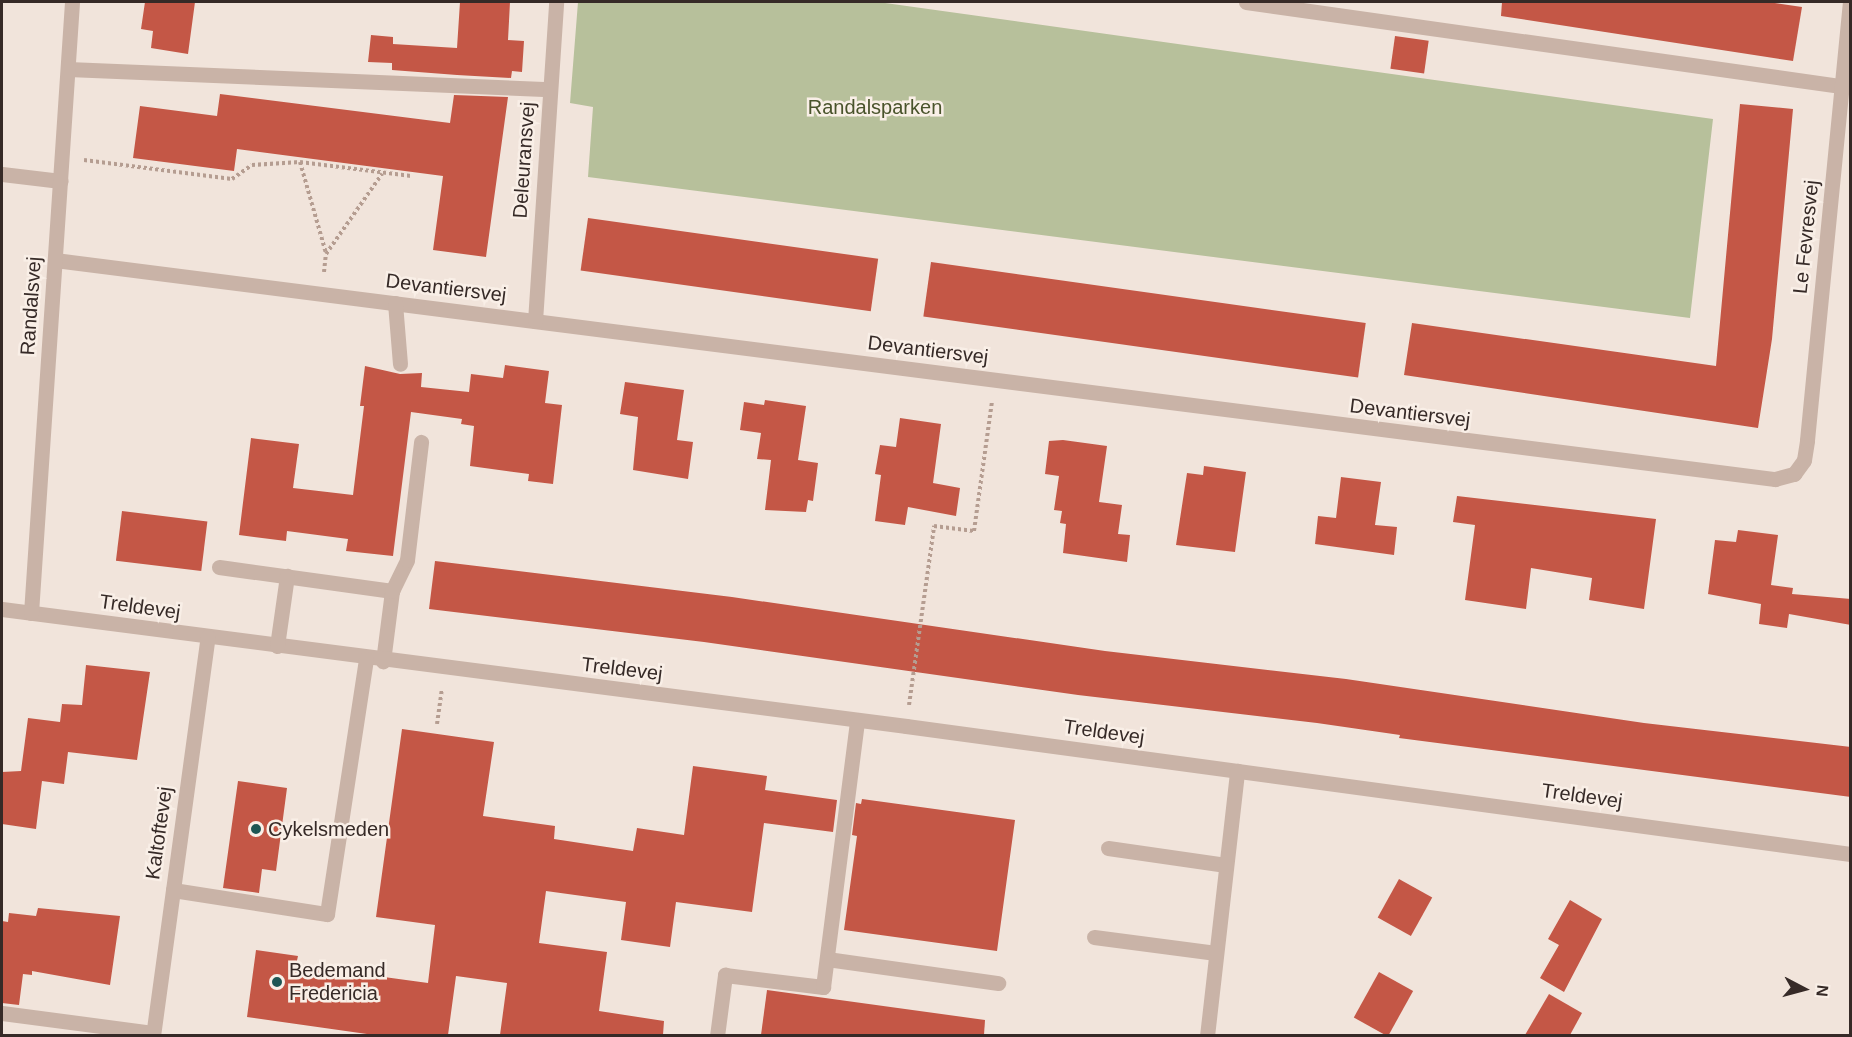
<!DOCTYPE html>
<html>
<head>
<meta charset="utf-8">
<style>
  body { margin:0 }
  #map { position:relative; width:1852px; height:1037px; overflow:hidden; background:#f1e4db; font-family:Helvetica,sans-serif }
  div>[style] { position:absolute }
  .green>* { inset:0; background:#b7c09b }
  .building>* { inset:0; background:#c45746; transform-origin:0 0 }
  .path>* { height:4px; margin-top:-2px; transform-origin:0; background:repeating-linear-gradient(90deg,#b59d91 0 3px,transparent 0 6px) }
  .minor>* { height:15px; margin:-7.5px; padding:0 7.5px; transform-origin:7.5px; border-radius:7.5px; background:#c9b3a7 }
  .dots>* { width:16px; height:16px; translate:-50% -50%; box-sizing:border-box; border:3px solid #f9efe7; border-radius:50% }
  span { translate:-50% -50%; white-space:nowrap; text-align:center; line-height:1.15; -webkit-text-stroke:5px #f9efe7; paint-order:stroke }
  .park-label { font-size:20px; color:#49532b }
  .street-label { font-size:20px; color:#362a27 }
  .poi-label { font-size:20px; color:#362a27 }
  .left { translate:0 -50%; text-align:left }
  .frame { position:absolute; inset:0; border:3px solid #362a27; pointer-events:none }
  .north { position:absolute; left:1774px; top:959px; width:60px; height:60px; -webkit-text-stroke:4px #f9efe7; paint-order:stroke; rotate:96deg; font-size:16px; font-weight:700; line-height:24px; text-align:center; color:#362a27 }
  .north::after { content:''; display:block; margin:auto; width:21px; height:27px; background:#362a27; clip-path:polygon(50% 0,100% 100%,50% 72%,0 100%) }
</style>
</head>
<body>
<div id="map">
  <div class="green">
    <i style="clip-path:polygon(578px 2px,878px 2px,1713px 119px,1690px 318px,588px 177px,593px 107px,570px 103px)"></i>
  </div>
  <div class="building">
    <i style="clip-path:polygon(145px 2px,195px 2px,188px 54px,151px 48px,153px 31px,141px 29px)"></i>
    <i style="clip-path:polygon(460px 2px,510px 2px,508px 40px,524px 41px,522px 72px,512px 71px,511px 78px,457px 75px,392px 70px,392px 63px,368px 62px,371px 35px,393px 37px,393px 44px,457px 48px)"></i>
    <i style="clip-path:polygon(1502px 2px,1768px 2px,1802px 7px,1793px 61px,1501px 16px)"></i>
    <i style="left:1395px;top:36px;width:34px;height:33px;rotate:8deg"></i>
    <i style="clip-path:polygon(220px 94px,450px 123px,454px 95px,508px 97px,486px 257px,433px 250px,443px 176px,237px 149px,234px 171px,133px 158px,140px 106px,217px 116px)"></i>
    <i style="clip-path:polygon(1740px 104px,1793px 109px,1772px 339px,1758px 428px,1404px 375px,1412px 323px,1716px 366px)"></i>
    <i style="left:588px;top:218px;width:293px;height:53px;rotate:8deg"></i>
    <i style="left:931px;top:262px;width:439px;height:55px;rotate:8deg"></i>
    <i style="clip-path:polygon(505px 365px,549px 371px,545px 403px,562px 405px,553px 484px,528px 481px,529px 474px,470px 466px,474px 426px,461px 424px,462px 419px,411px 412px,393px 556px,346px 551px,348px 539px,287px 531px,286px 541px,239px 535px,251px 438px,299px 444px,293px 488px,353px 495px,364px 406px,360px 406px,365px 366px,400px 374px,422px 373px,421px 387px,469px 392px,471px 374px,503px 378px)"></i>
    <i style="clip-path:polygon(625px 382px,684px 390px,677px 440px,693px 442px,688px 479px,633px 470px,638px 417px,620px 414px)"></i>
    <i style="clip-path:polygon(765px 400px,806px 406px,798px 460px,818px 463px,813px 501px,808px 500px,806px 512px,765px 510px,771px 460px,757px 459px,761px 433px,740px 430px,744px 402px,764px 405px)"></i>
    <i style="clip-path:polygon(900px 418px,941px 424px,933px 483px,960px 488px,956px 516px,908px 507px,905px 525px,875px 521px,881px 475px,875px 474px,880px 445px,896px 447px)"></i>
    <i style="clip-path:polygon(1063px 440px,1107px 446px,1099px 502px,1122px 505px,1118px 534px,1130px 535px,1127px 562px,1063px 553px,1066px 524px,1060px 523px,1062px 511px,1054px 510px,1059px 476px,1045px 474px,1049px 441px)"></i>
    <i style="clip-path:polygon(1204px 466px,1246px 472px,1235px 552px,1176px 545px,1187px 473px,1203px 475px)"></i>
    <i style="clip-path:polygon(1341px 477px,1381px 482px,1375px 525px,1397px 527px,1394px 555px,1315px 544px,1318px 516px,1336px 518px)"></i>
    <i style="clip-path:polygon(1457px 496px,1656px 519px,1644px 609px,1589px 600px,1592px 578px,1531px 568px,1526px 609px,1465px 600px,1475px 525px,1453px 522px)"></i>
    <i style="left:122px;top:511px;width:86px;height:50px;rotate:7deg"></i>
    <i style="clip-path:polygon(1738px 530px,1778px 535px,1771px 585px,1793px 588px,1792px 594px,1851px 599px,1851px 625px,1789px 614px,1787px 628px,1759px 624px,1761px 604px,1708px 594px,1715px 540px,1736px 542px)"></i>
    <i style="clip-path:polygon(435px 561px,732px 597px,1105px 651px,1346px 679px,1644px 723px,1851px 747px,1851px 797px,1399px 738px,1400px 735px,1317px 723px,1078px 695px,704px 642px,429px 609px)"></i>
    <i style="clip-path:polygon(86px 665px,150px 672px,137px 760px,68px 752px,64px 784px,42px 781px,36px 829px,2px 824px,2px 772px,21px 771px,28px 718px,60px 722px,62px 704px,82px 705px)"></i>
    <i style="clip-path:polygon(402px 729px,494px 742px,483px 816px,555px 826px,554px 839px,633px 851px,637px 828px,684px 835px,693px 766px,767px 776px,765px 790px,837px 800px,833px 832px,764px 823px,752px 912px,676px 902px,670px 947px,621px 940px,626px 902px,546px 891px,539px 943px,607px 952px,599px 1011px,664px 1021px,663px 1035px,500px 1035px,507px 983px,456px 976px,448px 1035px,374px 1035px,247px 1017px,256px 950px,298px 956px,296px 965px,428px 983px,435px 925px,376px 917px)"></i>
    <i style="clip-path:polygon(238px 781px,287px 788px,276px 871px,262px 869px,259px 893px,223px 888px)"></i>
    <i style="clip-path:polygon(862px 799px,1015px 820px,997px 951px,844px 930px,857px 836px,852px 835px,856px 803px,861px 804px)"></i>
    <i style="left:1399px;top:879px;width:38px;height:44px;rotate:29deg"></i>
    <i style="clip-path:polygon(1570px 900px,1602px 919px,1564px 992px,1540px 978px,1559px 945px,1548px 939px)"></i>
    <i style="clip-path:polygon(38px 908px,120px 916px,110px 985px,32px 971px,32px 975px,23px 974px,19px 1005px,2px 1003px,2px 921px,8px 922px,9px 913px,36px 916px)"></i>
    <i style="left:1379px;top:972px;width:39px;height:52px;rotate:29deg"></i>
    <i style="clip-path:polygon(767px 990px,985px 1020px,984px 1035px,761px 1035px)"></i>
    <i style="clip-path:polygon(1549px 994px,1582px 1013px,1570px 1035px,1525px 1035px)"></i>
  </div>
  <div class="path">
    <i style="left:84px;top:160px;width:149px;rotate:7.3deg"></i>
    <i style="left:232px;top:179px;width:24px;rotate:-35deg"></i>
    <i style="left:252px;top:165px;width:48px;rotate:-3.6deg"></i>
    <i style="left:300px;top:162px;width:112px;rotate:7.2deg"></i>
    <i style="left:300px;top:162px;width:95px;rotate:74.1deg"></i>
    <i style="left:324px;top:272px;width:18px;rotate:-84deg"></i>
    <i style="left:326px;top:254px;width:98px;rotate:-55deg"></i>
    <i style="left:909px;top:705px;width:181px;rotate:-82deg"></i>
    <i style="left:934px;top:526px;width:40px;rotate:7.1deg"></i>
    <i style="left:974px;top:531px;width:130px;rotate:-82.1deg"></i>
    <i style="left:437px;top:724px;width:35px;rotate:-82deg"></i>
  </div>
  <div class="minor">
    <i style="left:1246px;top:2px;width:601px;rotate:8.04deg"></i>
    <i style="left:68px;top:69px;width:482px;rotate:2.4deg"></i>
    <i style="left:2px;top:174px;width:59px;rotate:6.8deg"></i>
    <i style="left:55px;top:260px;width:1734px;rotate:7.26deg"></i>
    <i style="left:1775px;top:479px;width:20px;rotate:-15deg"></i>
    <i style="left:1794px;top:474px;width:17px;rotate:-54deg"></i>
    <i style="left:1804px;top:460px;width:20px;rotate:-81deg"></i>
    <i style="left:1807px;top:440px;width:440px;rotate:-84.4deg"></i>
    <i style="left:395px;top:303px;width:61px;rotate:85.3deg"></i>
    <i style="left:535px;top:321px;width:320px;rotate:-86.2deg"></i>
    <i style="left:219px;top:567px;width:175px;rotate:7.9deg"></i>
    <i style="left:392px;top:591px;width:71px;rotate:97.3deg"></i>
    <i style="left:392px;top:591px;width:34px;rotate:-64deg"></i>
    <i style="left:407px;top:560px;width:119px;rotate:-83.2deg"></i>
    <i style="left:2px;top:609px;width:912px;rotate:7.37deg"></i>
    <i style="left:906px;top:726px;width:953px;rotate:7.72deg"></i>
    <i style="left:31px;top:613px;width:612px;rotate:-86.16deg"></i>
    <i style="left:277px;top:646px;width:71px;rotate:-81.9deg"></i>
    <i style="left:1108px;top:848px;width:119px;rotate:8.2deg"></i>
    <i style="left:173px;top:890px;width:156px;rotate:8.9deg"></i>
    <i style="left:327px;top:914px;width:258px;rotate:-81.3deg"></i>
    <i style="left:1094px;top:937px;width:123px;rotate:7.5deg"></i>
    <i style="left:827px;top:959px;width:173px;rotate:8deg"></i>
    <i style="left:2px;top:1013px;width:152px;rotate:7.5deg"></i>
    <i style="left:153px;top:1036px;width:403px;rotate:-82.2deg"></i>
    <i style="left:717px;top:1036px;width:62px;rotate:-82.5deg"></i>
    <i style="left:725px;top:975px;width:99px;rotate:7deg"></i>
    <i style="left:823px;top:987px;width:269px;rotate:-82.7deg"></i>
    <i style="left:1207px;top:1036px;width:267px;rotate:-83.5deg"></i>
  </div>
  <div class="dots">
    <i style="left:256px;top:829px;background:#1e5654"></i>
    <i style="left:277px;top:982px;background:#1e5654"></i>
  </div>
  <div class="park-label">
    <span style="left:875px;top:107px">Randalsparken</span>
  </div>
  <div class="street-label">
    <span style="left:524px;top:160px;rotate:-86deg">Deleuransvej</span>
    <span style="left:1806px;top:237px;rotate:-84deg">Le Fevresvej</span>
    <span style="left:446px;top:288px;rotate:7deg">Devantiersvej</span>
    <span style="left:31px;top:306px;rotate:-86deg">Randalsvej</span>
    <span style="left:928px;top:350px;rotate:7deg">Devantiersvej</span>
    <span style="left:1410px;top:413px;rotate:7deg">Devantiersvej</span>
    <span style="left:140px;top:607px;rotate:8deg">Treldevej</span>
    <span style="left:622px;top:669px;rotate:7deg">Treldevej</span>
    <span style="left:1104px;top:732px;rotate:8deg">Treldevej</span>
    <span style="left:1582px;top:796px;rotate:8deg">Treldevej</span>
    <span style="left:159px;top:833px;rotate:-82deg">Kaltoftevej</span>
  </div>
  <div class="poi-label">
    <span class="left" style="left:268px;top:829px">Cykelsmeden</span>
    <span class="left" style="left:289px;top:982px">Bedemand<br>Fredericia</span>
  </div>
  <div class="frame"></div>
  <div class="north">N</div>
</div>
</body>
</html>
